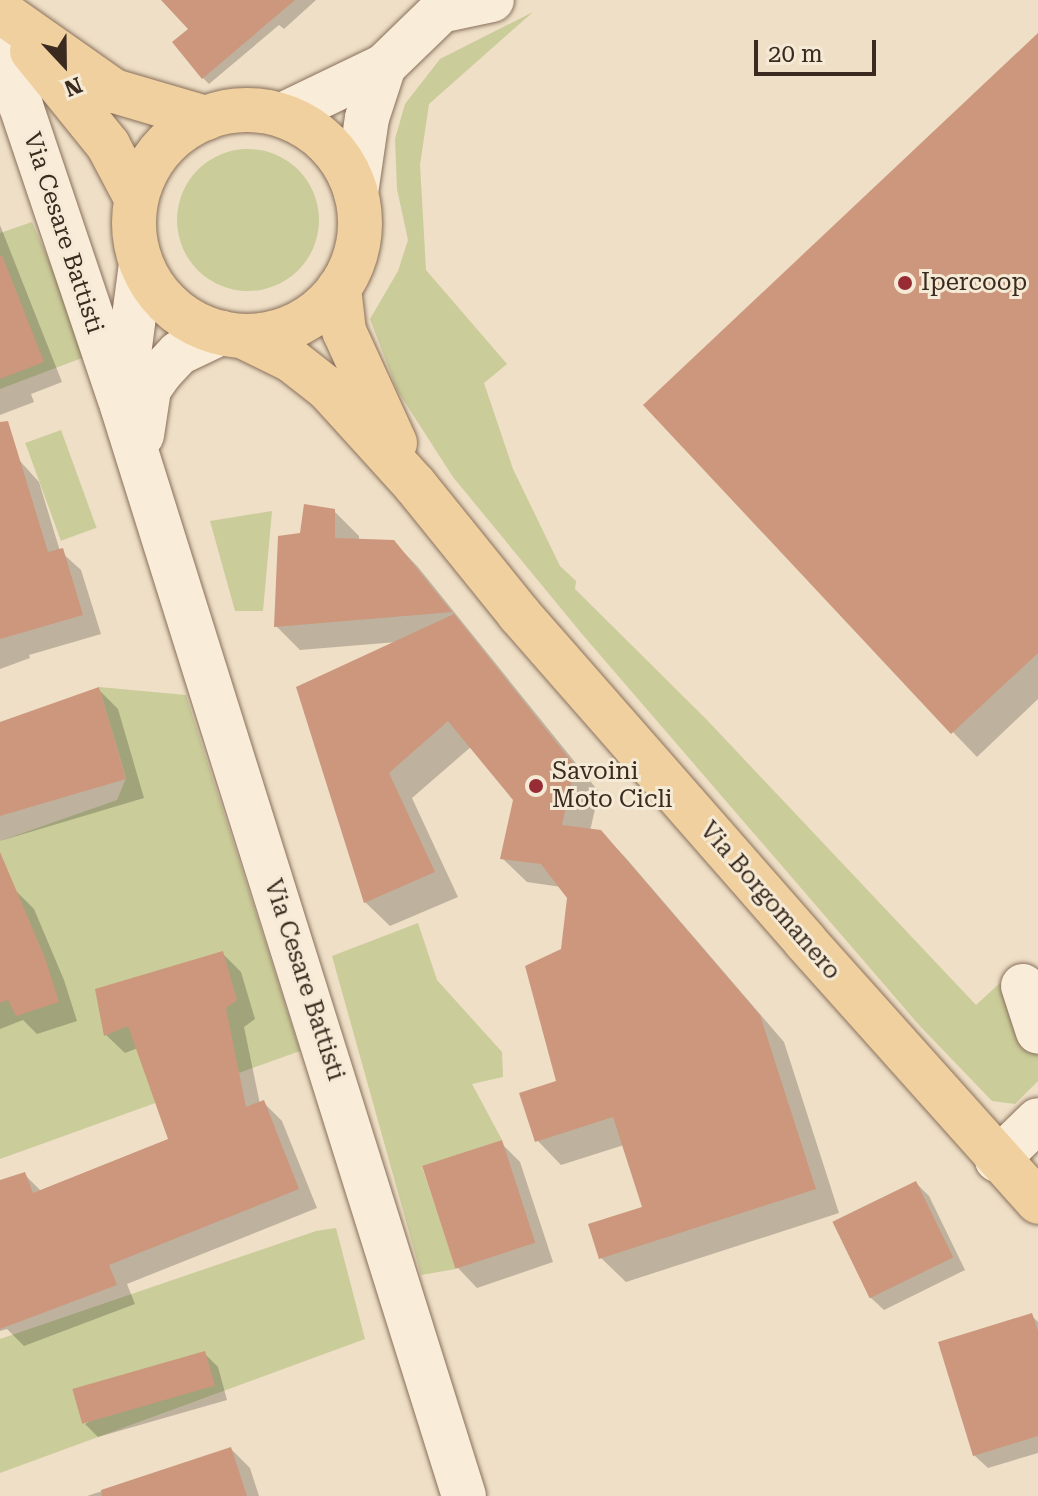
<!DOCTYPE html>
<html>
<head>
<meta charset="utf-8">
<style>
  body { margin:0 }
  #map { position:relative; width:1038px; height:1496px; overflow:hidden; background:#eedfc6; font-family:"Roboto Serif",serif }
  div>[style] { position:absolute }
  .green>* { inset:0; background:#cacc9a; transform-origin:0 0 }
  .round { border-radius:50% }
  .shadow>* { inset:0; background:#0003 }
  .building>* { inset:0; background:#cc977c; transform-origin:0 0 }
  .roads { filter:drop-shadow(0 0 2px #89705c) drop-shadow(0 0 2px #89705c) }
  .minor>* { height:44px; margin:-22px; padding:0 22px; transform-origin:22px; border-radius:22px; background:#f9edd9 }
  .major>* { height:44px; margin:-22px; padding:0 22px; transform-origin:22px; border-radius:22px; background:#f0d09f }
  .major>.ring { margin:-22px; padding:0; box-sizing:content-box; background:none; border:44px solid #f0d09f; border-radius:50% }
  .dots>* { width:22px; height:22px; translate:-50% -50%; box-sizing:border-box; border:4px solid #f5ead5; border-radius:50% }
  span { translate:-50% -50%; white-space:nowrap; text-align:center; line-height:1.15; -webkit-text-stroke:6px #f5ead5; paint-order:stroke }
  .street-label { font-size:24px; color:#3a2a1f }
  .poi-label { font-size:24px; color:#3a2a1f }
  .left { translate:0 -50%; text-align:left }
  .north { position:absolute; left:24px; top:24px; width:80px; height:80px; -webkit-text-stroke:6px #f5ead5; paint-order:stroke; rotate:158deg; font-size:22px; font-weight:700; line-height:32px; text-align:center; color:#3a2a1f }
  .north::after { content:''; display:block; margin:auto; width:28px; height:36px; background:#3a2a1f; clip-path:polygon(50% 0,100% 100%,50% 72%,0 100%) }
  .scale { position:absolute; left:754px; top:40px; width:122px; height:36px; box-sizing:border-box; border:4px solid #3a2a1f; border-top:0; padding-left:10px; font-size:24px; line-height:28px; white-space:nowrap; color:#3a2a1f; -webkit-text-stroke:6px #f5ead5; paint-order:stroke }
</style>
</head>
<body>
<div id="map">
  <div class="green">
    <i style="clip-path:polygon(533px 12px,429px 104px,420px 165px,426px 270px,507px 364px,484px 383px,513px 469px,560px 566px,576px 581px,575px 589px,707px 720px,976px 1005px,1000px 983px,1020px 1003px,1038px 986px,1038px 1081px,1015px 1104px,992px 1101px,919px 1025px,582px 634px,453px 477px,397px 390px,370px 319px,398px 271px,408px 240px,397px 189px,395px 139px,405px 104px,440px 59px)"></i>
    <i class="round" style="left:177px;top:149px;width:142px;height:142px"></i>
    <i style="clip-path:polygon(32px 222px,90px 355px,0 389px,0 233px)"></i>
    <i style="left:61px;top:430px;width:104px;height:38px;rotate:70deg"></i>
    <i style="clip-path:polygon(272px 511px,263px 611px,235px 611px,210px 521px)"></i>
    <i style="clip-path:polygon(99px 687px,186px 695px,300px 1051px,0 1159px,0 841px,117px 800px,126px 778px)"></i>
    <i style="clip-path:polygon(418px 923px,437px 980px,502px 1052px,503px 1077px,472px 1084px,502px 1140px,422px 1167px,456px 1269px,421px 1275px,332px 956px)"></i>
    <i style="clip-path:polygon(336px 1228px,365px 1339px,0 1473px,0 1339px,316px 1231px)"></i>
  </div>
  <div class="shadow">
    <i style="clip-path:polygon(164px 0,316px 0,284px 29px,279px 25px,209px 84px,203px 78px,191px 29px)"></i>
    <i style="clip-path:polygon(1038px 36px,1038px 699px,977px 757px,953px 732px)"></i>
    <i style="clip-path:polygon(0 225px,62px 382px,31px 394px,34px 402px,0 415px)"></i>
    <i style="clip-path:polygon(0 439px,39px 482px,60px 551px,81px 570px,101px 634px,29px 655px,30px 658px,0 669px)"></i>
    <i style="clip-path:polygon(334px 511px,359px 536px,359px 541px,394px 542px,418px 567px,599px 792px,590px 831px,600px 832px,625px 857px,784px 1042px,839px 1213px,626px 1282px,601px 1258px,645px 1208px,624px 1145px,561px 1165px,537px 1140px,559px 1082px,563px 950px,569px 898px,561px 887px,527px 882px,502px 858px,515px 799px,472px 746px,412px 798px,458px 897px,390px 926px,365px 902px,397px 642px,300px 650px,276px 626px,302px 535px)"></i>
    <i style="clip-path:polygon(98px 689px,118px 709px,144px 798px,0 841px,0 724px)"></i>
    <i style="clip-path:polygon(15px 890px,34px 909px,64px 980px,77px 1021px,37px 1034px,23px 1020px,0 1029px,0 895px)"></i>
    <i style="clip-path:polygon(222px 953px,241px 972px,255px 1019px,244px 1027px,260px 1104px,263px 1102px,282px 1121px,317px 1208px,127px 1284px,135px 1304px,24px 1346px,7px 1329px,0 1331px,0 1183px,24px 1174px,41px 1191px,170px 1140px,138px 1048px,125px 1053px,106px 1035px)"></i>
    <i style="clip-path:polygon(501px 1143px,520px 1162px,553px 1262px,477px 1288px,458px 1268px)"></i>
    <i style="clip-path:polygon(916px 1183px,929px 1196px,965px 1270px,884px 1310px,870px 1297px)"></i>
    <i style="clip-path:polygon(1032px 1316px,1038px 1322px,1038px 1453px,988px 1468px,974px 1455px)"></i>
    <i style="clip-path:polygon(204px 1353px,218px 1367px,227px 1400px,98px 1437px,85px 1424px)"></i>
    <i style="clip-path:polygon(231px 1449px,250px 1468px,259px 1496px,87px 1496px)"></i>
  </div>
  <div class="building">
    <i style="clip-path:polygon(161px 0,295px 0,202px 79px,172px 42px,188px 29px)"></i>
    <i style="clip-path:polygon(1038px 33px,1038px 653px,951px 734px,643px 405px)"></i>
    <i style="clip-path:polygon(2px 255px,44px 362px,0 379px,0 256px)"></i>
    <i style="clip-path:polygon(8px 421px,48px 552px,63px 548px,83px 615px,0 639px,0 422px)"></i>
    <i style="clip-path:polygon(304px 504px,335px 509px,335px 538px,394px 540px,452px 612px,274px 627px,278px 536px,300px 533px)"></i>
    <i style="clip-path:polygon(454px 614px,575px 766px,562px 825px,601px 830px,760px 1015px,816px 1189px,599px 1259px,588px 1224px,642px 1207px,613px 1117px,535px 1142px,519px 1093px,556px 1081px,525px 966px,561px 949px,567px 898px,541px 864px,500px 859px,513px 800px,448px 721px,389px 773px,435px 872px,364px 903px,296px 687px)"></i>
    <i style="clip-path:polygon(99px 687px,126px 779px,0 816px,0 722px)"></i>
    <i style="clip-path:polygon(0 852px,45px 958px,59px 1002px,16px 1016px,8px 1000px,0 1003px)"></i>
    <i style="clip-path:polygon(223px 951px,237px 1000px,226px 1008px,246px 1107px,264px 1100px,299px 1189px,109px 1265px,117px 1285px,0 1329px,0 1180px,25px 1172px,33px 1193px,168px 1139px,128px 1026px,104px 1036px,95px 989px)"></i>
    <i style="left:502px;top:1140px;width:108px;height:84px;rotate:72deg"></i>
    <i style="left:916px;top:1181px;width:85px;height:93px;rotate:64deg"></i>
    <i style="clip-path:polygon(1032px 1313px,1038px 1331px,1038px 1436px,973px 1456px,938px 1342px)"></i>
    <i style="left:205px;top:1351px;width:36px;height:138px;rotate:74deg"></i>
    <i style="clip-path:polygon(231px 1447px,247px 1496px,102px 1496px,101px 1490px)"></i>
  </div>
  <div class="roads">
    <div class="minor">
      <i style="left:440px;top:11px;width:53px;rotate:-11.9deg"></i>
      <i style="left:0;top:12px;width:96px;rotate:77.4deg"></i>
      <i style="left:21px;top:106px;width:310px;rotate:71.4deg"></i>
      <i style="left:282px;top:115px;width:113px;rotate:-25.7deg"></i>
      <i style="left:384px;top:66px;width:95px;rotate:-44.1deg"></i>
      <i style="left:356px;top:193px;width:76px;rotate:-81.7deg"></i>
      <i style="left:367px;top:118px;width:55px;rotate:-71.9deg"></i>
      <i style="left:141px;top:264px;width:143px;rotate:97.6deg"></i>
      <i style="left:122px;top:406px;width:1142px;rotate:72.58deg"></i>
      <i style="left:142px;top:435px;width:47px;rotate:-81.3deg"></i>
      <i style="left:149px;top:389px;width:21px;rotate:-55deg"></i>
      <i style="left:161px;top:372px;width:26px;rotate:-47deg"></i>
      <i style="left:179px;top:353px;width:47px;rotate:-25.5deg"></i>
      <i style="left:1023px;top:986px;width:48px;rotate:71.9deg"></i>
      <i style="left:997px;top:1160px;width:57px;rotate:-44.3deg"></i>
    </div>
    <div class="major">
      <i style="left:0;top:11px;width:139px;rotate:35.1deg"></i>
      <i style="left:114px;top:91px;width:96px;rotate:16.4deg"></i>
      <i style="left:32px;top:51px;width:121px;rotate:51deg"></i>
      <i style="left:108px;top:145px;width:60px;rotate:62.2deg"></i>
      <i class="ring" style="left:134px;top:110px;width:182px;height:182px"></i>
      <i style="left:339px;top:288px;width:43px;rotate:83.4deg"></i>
      <i style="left:344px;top:331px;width:123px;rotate:65.5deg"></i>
      <i style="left:242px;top:336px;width:55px;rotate:26.1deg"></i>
      <i style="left:291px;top:360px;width:47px;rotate:38.1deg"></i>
      <i style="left:328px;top:389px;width:130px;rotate:47.8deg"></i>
      <i style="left:415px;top:485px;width:166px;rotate:51.1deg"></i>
      <i style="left:519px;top:614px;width:434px;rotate:48.8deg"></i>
      <i style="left:805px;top:941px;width:350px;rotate:48.2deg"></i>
    </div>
  </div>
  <div class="dots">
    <i style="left:905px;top:283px;background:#982c35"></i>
    <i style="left:536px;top:786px;background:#982c35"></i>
  </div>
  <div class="street-label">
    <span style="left:63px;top:233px;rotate:72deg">Via Cesare Battisti</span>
    <span style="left:770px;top:901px;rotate:49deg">Via Borgomanero</span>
    <span style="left:304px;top:980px;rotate:72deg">Via Cesare Battisti</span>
  </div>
  <div class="poi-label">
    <span class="left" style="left:921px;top:283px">Ipercoop</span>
    <span class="left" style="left:552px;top:786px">Savoini<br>Moto Cicli</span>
  </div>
  <div class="north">N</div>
  <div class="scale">20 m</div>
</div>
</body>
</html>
